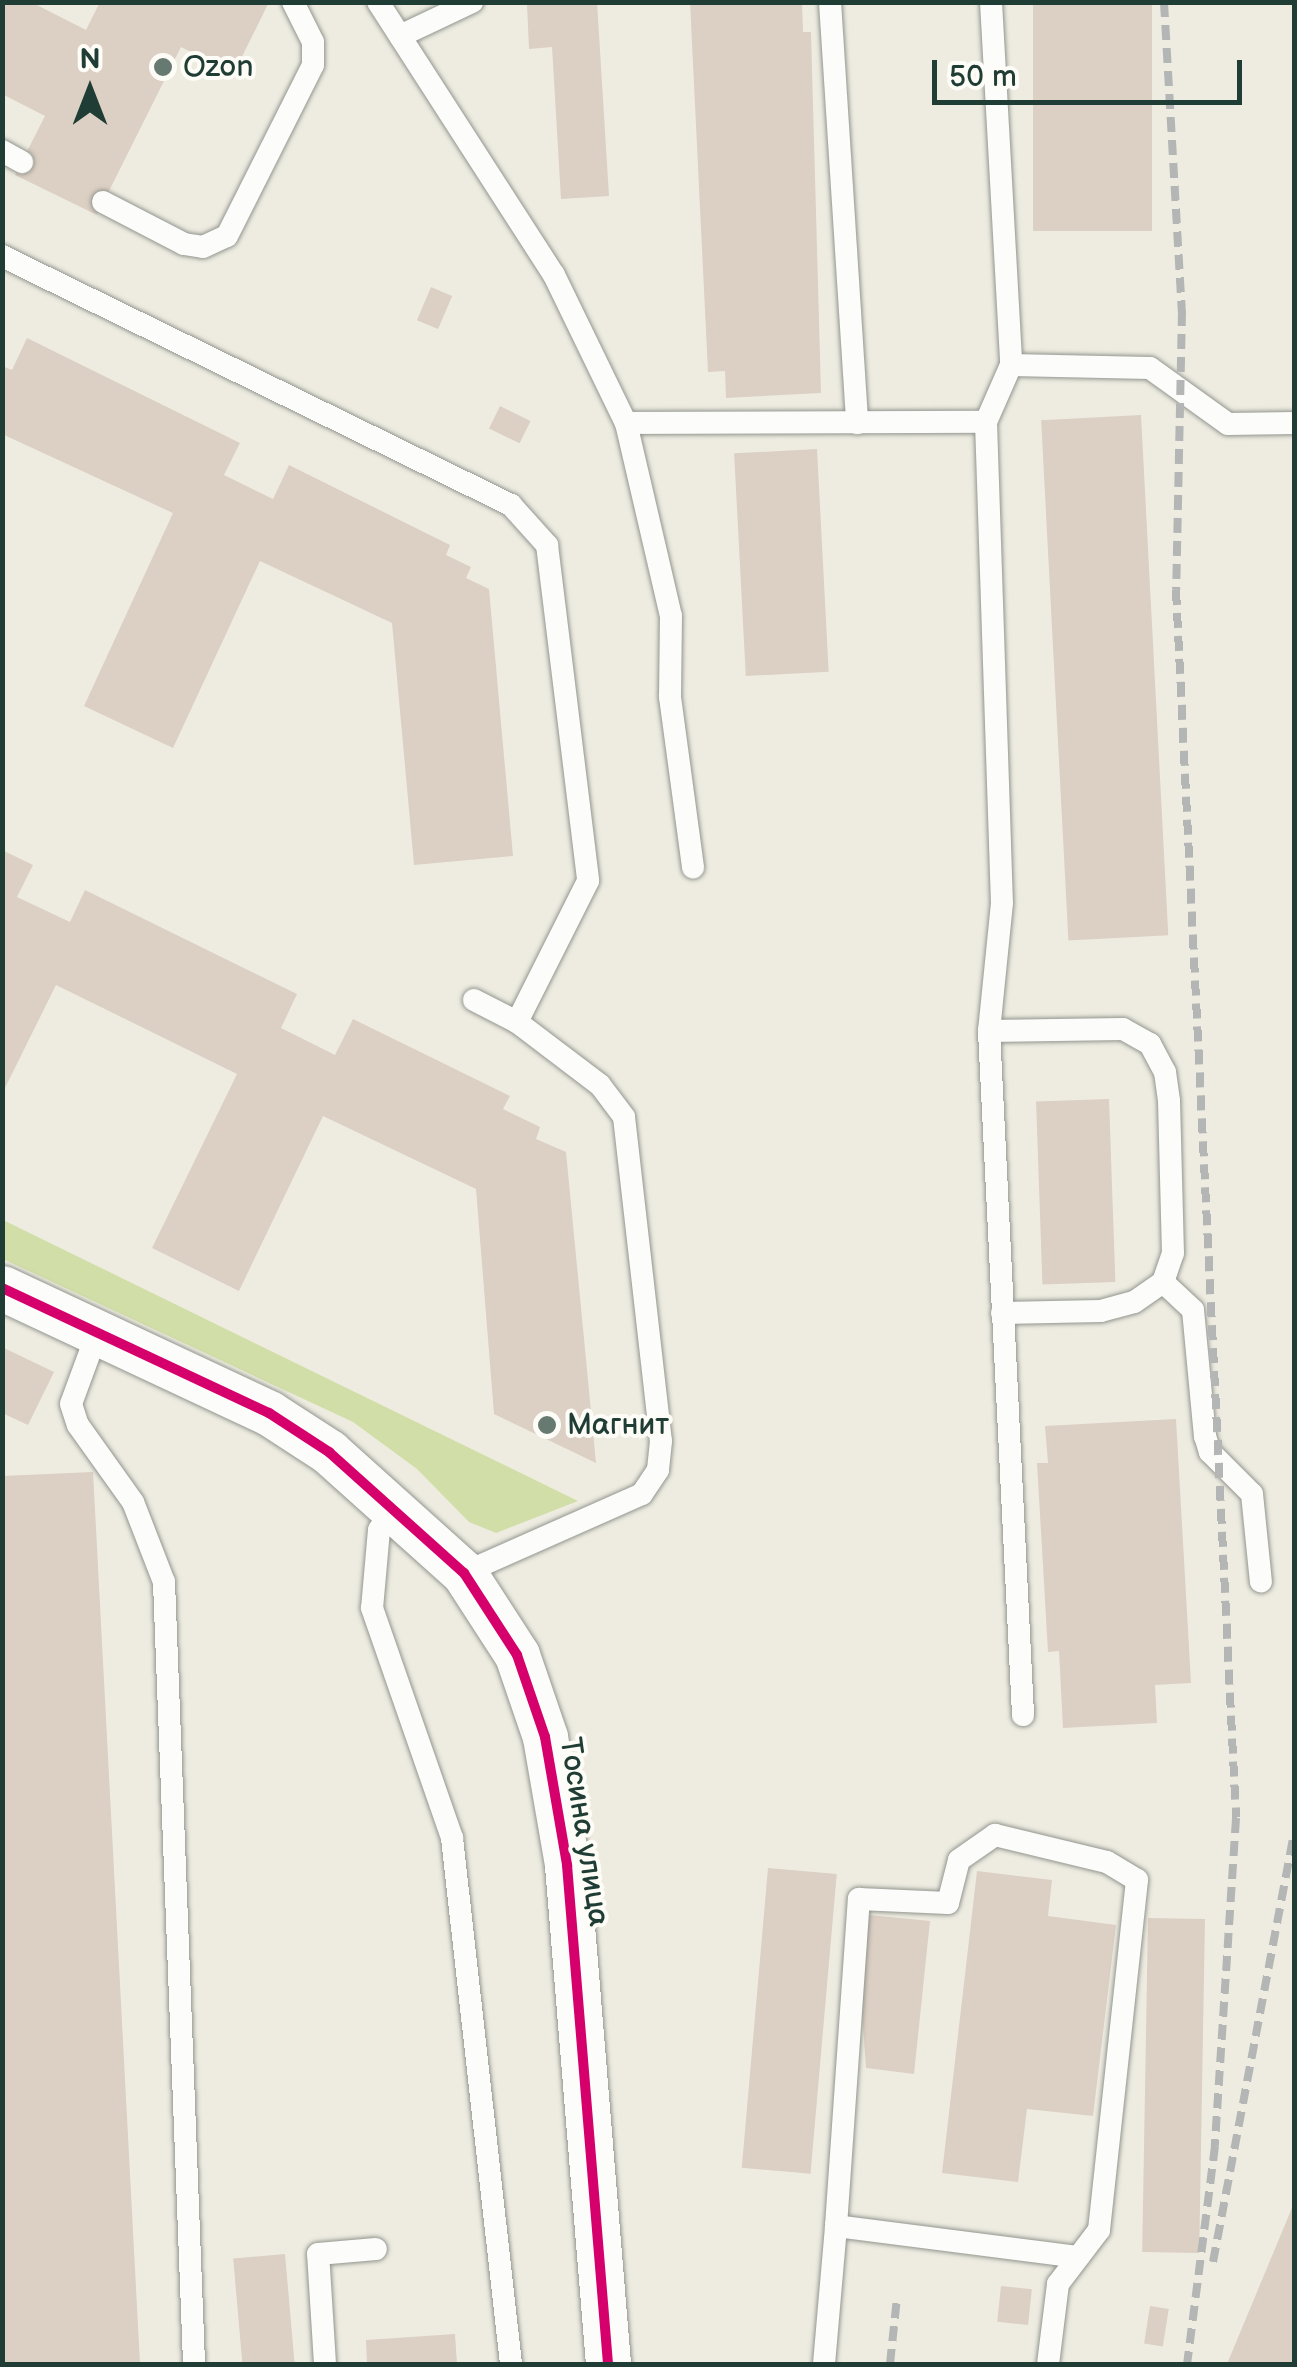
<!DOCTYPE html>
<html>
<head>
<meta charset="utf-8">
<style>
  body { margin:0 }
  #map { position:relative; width:1297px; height:2367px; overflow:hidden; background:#eeece1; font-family:"Balsamiq Sans",sans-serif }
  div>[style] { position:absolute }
  .green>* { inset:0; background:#d2dea7 }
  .building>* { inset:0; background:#dccfc3; transform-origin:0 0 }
  .roads { filter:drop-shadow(0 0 2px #92968f) drop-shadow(0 0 2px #92968f) }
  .service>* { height:22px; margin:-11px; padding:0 11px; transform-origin:11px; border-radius:11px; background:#fcfcfa }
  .minor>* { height:45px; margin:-22.5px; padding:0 22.5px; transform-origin:22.5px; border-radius:22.5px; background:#fcfcfa }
  .rail>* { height:8px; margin-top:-4px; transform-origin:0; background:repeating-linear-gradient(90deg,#b3b6b4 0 15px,transparent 0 23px) }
  .cycleway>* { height:10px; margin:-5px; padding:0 5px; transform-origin:5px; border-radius:5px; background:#d6006c }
  .dots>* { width:28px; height:28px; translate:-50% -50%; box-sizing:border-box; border:5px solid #fdfcf7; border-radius:50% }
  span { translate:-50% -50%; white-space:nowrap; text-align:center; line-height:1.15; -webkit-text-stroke:8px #fdfcf7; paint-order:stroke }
  .poi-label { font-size:30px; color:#1f3d34 }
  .left { translate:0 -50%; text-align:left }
  .street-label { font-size:30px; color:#1f3d34 }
  .frame { position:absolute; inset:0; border:5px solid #1f3d34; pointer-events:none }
  .north { position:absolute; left:40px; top:40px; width:100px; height:100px; -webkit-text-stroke:8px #fdfcf7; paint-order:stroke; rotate:0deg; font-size:28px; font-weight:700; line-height:40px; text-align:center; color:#1f3d34 }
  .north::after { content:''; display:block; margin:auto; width:35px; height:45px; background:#1f3d34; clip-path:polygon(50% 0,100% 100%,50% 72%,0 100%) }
  .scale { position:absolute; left:932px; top:60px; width:310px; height:45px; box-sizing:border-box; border:5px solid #1f3d34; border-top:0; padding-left:12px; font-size:30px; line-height:35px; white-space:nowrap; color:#1f3d34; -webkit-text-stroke:8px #fdfcf7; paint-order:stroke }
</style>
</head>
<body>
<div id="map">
  <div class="green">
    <i style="clip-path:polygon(2px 1220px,3px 1220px,578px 1501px,496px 1533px,469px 1522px,417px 1469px,353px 1422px,3px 1259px)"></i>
  </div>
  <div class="building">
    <i style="clip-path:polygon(2px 2px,31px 2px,86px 30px,100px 2px,269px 2px,234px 73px,181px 47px,97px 215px,15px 175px,45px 116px,2px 94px)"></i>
    <i style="clip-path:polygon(597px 2px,609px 196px,561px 199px,552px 47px,529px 49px,527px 4px)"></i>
    <i style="clip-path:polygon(690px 2px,802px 2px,803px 32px,811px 32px,821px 393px,726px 398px,725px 371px,708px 372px)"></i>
    <i style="left:1033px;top:2px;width:119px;height:229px"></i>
    <i style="left:431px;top:287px;width:23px;height:36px;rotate:23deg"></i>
    <i style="clip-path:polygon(27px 338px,240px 443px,224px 475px,273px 499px,289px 465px,450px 545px,446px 555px,471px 567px,466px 578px,489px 589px,513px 856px,414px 865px,392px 623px,260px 561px,173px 748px,84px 706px,173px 513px,2px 434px,2px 366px,12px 370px)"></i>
    <i style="left:500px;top:406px;width:34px;height:25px;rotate:26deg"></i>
    <i style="left:1141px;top:415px;width:521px;height:100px;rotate:87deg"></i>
    <i style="left:817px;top:449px;width:223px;height:83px;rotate:87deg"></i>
    <i style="clip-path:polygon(2px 850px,33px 865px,17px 897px,70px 922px,85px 890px,297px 994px,281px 1028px,335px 1055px,353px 1019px,510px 1096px,503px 1109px,540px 1127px,536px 1139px,566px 1152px,596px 1463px,494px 1414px,476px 1189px,323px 1116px,239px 1291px,152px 1248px,237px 1074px,56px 985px,2px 1094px)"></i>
    <i style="left:1109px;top:1099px;width:183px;height:73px;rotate:88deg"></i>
    <i style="clip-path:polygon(2px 1347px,54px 1372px,28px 1425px,2px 1413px)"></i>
    <i style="clip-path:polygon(1176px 1419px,1191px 1683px,1155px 1685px,1157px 1723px,1063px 1728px,1059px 1651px,1048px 1652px,1037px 1463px,1048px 1463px,1045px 1426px)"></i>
    <i style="clip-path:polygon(93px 1472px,140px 2364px,2px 2364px,2px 1476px)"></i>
    <i style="left:768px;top:1868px;width:69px;height:301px;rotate:5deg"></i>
    <i style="clip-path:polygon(977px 1871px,1052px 1880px,1048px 1916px,1116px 1925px,1093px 2116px,1027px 2109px,1018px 2182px,942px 2173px)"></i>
    <i style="clip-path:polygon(869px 1915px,930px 1921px,914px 2074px,866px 2068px,861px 1997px)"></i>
    <i style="left:1148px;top:1918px;width:57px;height:334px;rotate:1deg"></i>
    <i style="clip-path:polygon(1294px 2203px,1294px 2364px,1227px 2364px)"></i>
    <i style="left:285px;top:2254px;width:110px;height:52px;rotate:85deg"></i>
    <i style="left:1001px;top:2286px;width:31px;height:36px;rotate:6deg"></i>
    <i style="left:1150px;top:2306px;width:19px;height:38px;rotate:9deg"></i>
    <i style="clip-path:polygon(455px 2334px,457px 2364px,367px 2364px,366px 2340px)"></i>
  </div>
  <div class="roads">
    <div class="service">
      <i style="left:378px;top:2px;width:325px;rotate:57.2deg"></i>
      <i style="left:554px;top:275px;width:165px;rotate:64.1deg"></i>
      <i style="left:626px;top:423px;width:198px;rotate:76.9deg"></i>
      <i style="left:671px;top:616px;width:81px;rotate:90.7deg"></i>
      <i style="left:670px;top:697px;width:172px;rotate:82.3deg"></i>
      <i style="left:830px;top:2px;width:422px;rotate:86.3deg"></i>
      <i style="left:991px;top:2px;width:364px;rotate:86.8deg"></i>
      <i style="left:1011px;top:365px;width:62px;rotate:113.7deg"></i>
      <i style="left:986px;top:422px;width:481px;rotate:88.1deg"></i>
      <i style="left:1002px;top:903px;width:129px;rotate:95.8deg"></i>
      <i style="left:989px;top:1031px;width:685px;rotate:87.15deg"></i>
      <i style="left:400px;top:36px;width:80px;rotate:-25.3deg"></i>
      <i style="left:2px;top:151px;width:23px;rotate:29deg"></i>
      <i style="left:103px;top:202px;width:91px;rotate:27.4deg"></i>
      <i style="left:184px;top:244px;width:19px;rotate:9deg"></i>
      <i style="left:203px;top:247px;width:26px;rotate:-25deg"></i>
      <i style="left:227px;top:236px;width:191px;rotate:-63.3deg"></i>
      <i style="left:313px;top:65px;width:23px;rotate:-90deg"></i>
      <i style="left:313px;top:42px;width:45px;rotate:-116.6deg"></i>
      <i style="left:2px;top:256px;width:567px;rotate:26.07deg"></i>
      <i style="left:511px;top:505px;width:54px;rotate:48deg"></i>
      <i style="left:547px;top:545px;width:338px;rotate:83deg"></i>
      <i style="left:588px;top:881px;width:158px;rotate:116.7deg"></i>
      <i style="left:517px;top:1022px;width:104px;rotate:37.2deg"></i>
      <i style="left:600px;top:1085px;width:40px;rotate:53deg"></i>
      <i style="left:624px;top:1117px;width:326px;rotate:83.5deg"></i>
      <i style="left:661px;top:1441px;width:29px;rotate:96deg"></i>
      <i style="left:658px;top:1470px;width:29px;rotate:124deg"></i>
      <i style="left:642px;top:1494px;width:195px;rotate:156.1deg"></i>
      <i style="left:1011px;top:365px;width:139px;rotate:1.2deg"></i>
      <i style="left:1150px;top:368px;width:96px;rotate:35.7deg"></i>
      <i style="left:1228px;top:424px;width:66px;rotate:-0.9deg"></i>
      <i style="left:626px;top:423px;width:360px;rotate:-0.2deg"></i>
      <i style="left:474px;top:1000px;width:48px;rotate:27.1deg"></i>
      <i style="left:989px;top:1031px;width:134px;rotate:-0.9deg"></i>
      <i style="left:1123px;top:1029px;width:31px;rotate:29deg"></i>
      <i style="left:1150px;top:1044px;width:32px;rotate:62deg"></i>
      <i style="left:1165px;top:1072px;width:29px;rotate:82deg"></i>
      <i style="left:1169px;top:1101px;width:152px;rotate:88.5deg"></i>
      <i style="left:1173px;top:1253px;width:31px;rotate:109deg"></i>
      <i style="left:1163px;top:1282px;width:35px;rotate:145deg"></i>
      <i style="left:1134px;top:1302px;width:34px;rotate:165deg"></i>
      <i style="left:1101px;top:1311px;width:99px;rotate:178.8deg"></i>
      <i style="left:1163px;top:1282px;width:41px;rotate:43deg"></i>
      <i style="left:1193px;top:1310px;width:127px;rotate:84.6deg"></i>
      <i style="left:1205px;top:1436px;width:17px;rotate:73deg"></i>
      <i style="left:1210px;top:1452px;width:59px;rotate:45deg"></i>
      <i style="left:1252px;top:1494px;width:88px;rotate:84.2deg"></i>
      <i style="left:96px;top:1336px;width:72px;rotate:110.2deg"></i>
      <i style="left:71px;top:1404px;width:22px;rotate:72deg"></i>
      <i style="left:78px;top:1425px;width:95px;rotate:54.5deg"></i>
      <i style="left:133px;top:1502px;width:86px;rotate:68.8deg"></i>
      <i style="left:164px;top:1582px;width:783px;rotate:87.8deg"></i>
      <i style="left:394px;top:1506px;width:28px;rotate:122deg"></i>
      <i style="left:379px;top:1530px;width:78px;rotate:95.1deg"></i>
      <i style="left:372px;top:1608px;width:244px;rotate:70.8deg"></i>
      <i style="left:452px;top:1838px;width:529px;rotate:83.6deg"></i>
      <i style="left:836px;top:2226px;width:328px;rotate:-86deg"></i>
      <i style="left:859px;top:1899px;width:89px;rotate:2.6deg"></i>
      <i style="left:948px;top:1903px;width:44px;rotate:-75.7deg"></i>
      <i style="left:959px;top:1860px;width:44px;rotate:-34.8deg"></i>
      <i style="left:995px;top:1835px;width:115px;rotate:13.6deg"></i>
      <i style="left:1107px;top:1862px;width:35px;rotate:31deg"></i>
      <i style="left:1137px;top:1880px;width:352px;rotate:96.2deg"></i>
      <i style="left:1099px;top:2230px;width:68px;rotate:127.2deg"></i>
      <i style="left:1058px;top:2284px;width:81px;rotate:97.1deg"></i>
      <i style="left:325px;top:2364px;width:110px;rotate:-93.6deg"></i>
      <i style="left:318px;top:2254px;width:58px;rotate:-4.9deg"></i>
      <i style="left:824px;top:2364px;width:139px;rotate:-85deg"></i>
      <i style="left:836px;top:2226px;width:244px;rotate:7.3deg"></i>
    </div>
    <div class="minor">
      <i style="left:2px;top:1288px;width:295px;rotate:25.1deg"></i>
      <i style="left:269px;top:1413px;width:72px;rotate:33deg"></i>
      <i style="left:329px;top:1452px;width:181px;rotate:41.9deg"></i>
      <i style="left:464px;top:1573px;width:98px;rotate:57.1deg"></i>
      <i style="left:517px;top:1655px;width:87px;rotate:71.1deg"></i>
      <i style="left:545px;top:1737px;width:130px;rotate:80.2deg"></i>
      <i style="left:567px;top:1865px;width:501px;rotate:85.3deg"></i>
    </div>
  </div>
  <div class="rail">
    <i style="left:1164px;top:2px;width:310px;rotate:86.7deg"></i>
    <i style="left:1182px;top:311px;width:279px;rotate:91.2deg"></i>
    <i style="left:1176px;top:590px;width:1229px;rotate:87.2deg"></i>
    <i style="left:1236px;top:1818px;width:329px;rotate:93.7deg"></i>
    <i style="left:1215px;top:2146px;width:220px;rotate:97.3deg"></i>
    <i style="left:1213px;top:2262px;width:436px;rotate:-79.3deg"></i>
    <i style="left:890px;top:2364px;width:67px;rotate:-84deg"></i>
  </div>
  <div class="cycleway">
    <i style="left:2px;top:1288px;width:295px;rotate:25.1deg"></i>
    <i style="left:269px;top:1413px;width:72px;rotate:33deg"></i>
    <i style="left:329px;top:1452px;width:181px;rotate:41.9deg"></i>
    <i style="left:464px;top:1573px;width:98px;rotate:57.1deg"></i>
    <i style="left:517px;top:1655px;width:87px;rotate:71.1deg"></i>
    <i style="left:545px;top:1737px;width:130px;rotate:80.2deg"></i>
    <i style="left:567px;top:1865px;width:501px;rotate:85.3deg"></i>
  </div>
  <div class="dots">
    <i style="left:163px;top:67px;background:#677a71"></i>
    <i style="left:547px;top:1425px;background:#677a71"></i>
  </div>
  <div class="poi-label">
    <span class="left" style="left:183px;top:67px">Ozon</span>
    <span class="left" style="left:567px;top:1425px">Магнит</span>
  </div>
  <div class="street-label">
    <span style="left:584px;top:1832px;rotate:81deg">Тосина улица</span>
  </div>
  <div class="frame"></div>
  <div class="north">N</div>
  <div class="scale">50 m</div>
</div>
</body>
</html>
